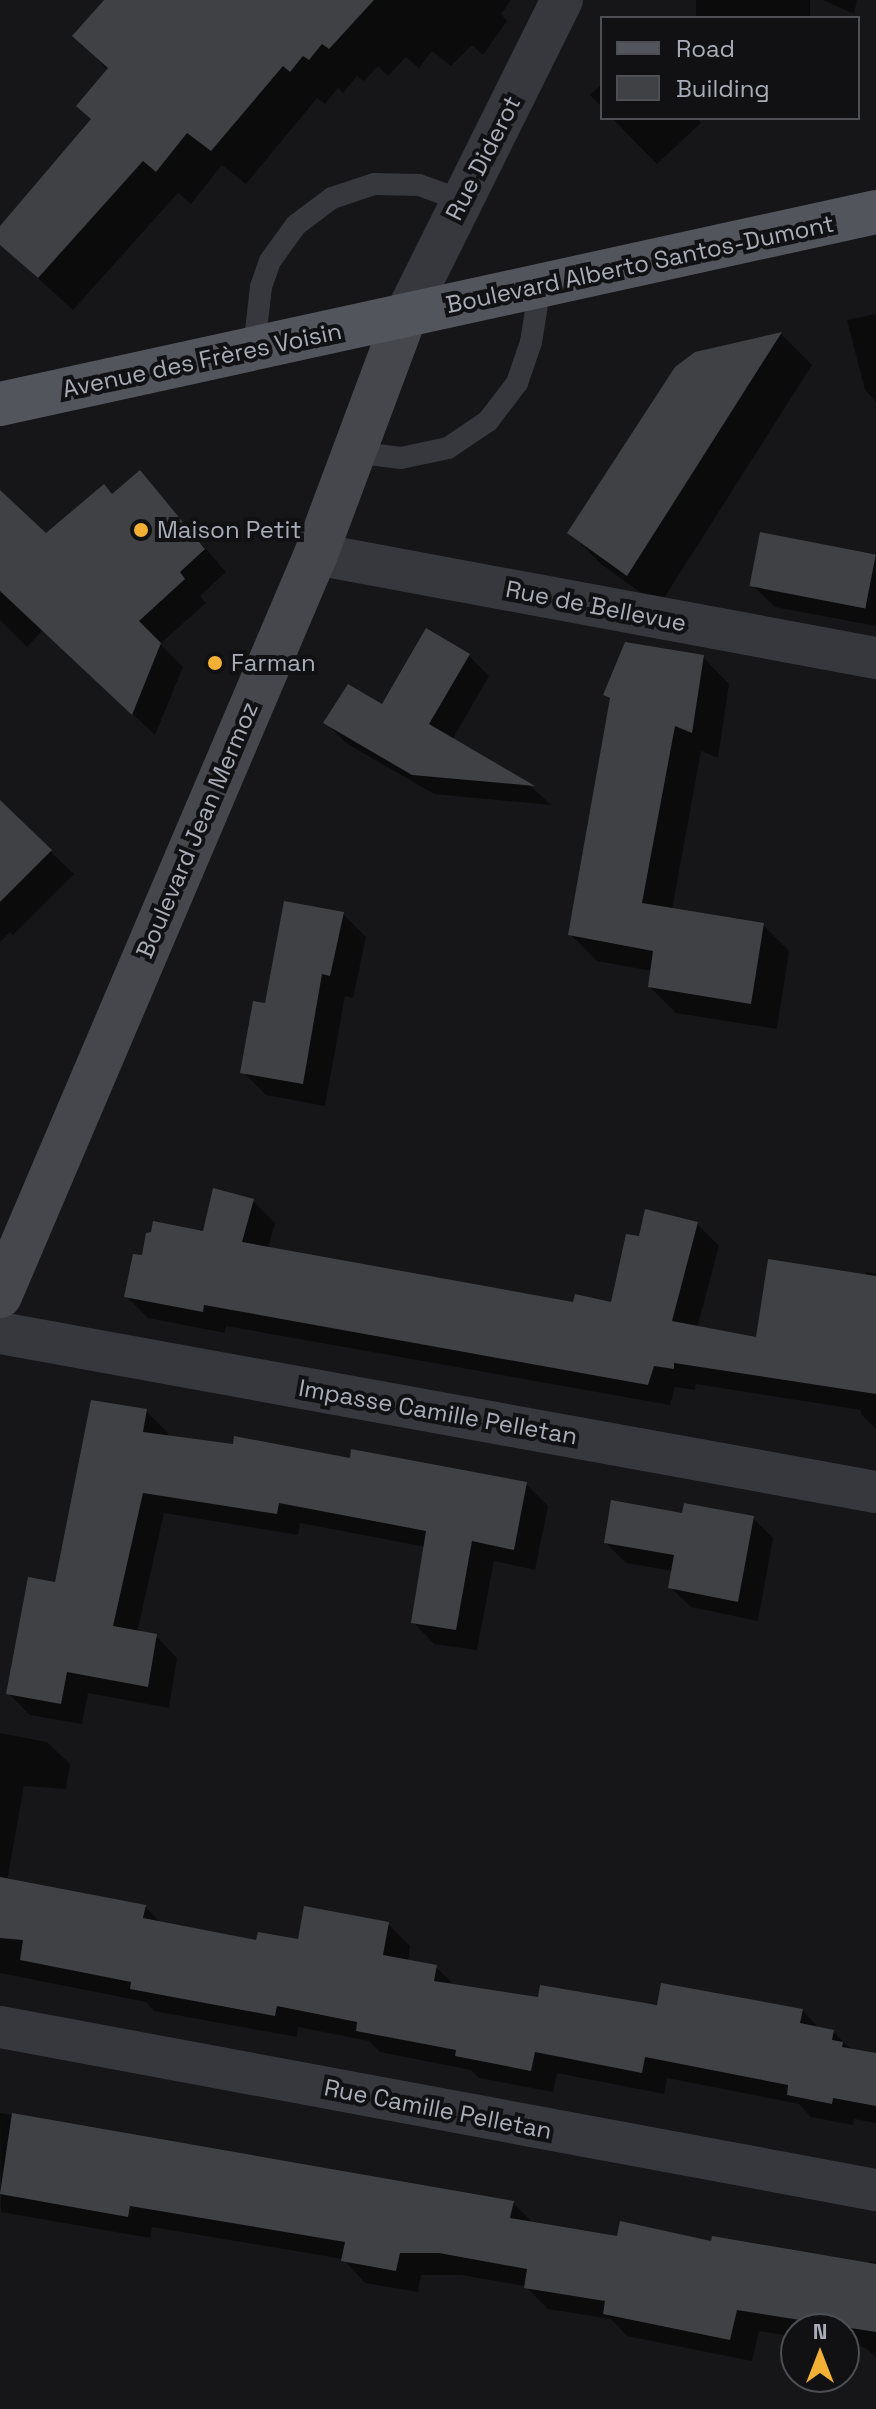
<!DOCTYPE html>
<html>
<head>
<meta charset="utf-8">
<style>
  body { margin:0 }
  #map { position:relative; width:876px; height:2409px; overflow:hidden; background:#161618; font-family:"Space Grotesk",sans-serif }
  div>[style] { position:absolute }
  .shadow>* { inset:0; background:#0007; transform-origin:0 0 }
  .building>* { inset:0; background:#404145; transform-origin:0 0 }
  .lane>* { height:22px; margin:-11px; padding:0 11px; transform-origin:11px; border-radius:11px; background:#37383d }
  .street>* { height:42px; margin:-21px; padding:0 21px; transform-origin:21px; border-radius:21px; background:#37383d }
  .secondary>* { height:44px; margin:-22px; padding:0 22px; transform-origin:22px; border-radius:22px; background:#45474d }
  .primary>* { height:44px; margin:-22px; padding:0 22px; transform-origin:22px; border-radius:22px; background:#53555c }
  .dots>* { width:22px; height:22px; translate:-50% -50%; box-sizing:border-box; border:4px solid #111113; border-radius:50% }
  span { translate:-50% -50%; white-space:nowrap; text-align:center; line-height:1.15; -webkit-text-stroke:8px #111113; paint-order:stroke }
  .street-label { font-size:24px; color:#a8adb8 }
  .poi-label { font-size:24px; color:#a8adb8 }
  .left { translate:0 -50%; text-align:left }
  .legend { position:absolute; left:600px; top:16px; width:260px; height:104px; box-sizing:border-box; background:#111113; border:2px solid #4d4f55; margin:0; padding:10px 14px; list-style:none; font-size:24px; color:#a8adb8 }
  .legend li { display:flex; align-items:center; gap:16px; height:40px }
  .legend b { width:40px; border:2px solid #4d4f55 }
  .north { position:absolute; left:780px; top:2313px; width:80px; height:80px; box-sizing:border-box; background:#111113; border:2px solid #4d4f55; border-radius:50%; rotate:0deg; font-size:22px; font-weight:700; line-height:32px; text-align:center; color:#a8adb8 }
  .north::after { content:''; display:block; margin:auto; width:28px; height:36px; background:#f2b134; clip-path:polygon(50% 0,100% 100%,50% 72%,0 100%) }
</style>
</head>
<body>
<div id="map">
  <div class="shadow">
    <i style="clip-path:polygon(106px 0,511px 0,501px 14px,507px 21px,483px 55px,472px 45px,451px 66px,432px 51px,419px 68px,406px 57px,388px 76px,378px 66px,364px 81px,357px 76px,343px 93px,338px 88px,325px 104px,317px 98px,246px 184px,222px 165px,191px 204px,178px 193px,73px 310px,0 244px,0 228px,93px 120px,109px 71px,75px 36px)"></i>
    <i style="left:696px;top:0;width:114px;height:19px"></i>
    <i style="clip-path:polygon(823px 0,857px 0,854px 14px)"></i>
    <i style="clip-path:polygon(602px 84px,602px 107px,590px 95px)"></i>
    <i style="clip-path:polygon(612px 118px,697px 118px,701px 123px,657px 164px)"></i>
    <i style="clip-path:polygon(876px 314px,876px 402px,865px 390px,847px 320px)"></i>
    <i style="clip-path:polygon(781px 334px,812px 365px,659px 606px,601px 564px,569px 532px,696px 354px)"></i>
    <i style="clip-path:polygon(140px 473px,226px 572px,200px 596px,206px 603px,160px 644px,183px 667px,155px 735px,43px 630px,27px 647px,0 620px,0 504px,45px 535px,113px 496px)"></i>
    <i style="clip-path:polygon(761px 534px,876px 554px,876px 626px,775px 607px,753px 586px)"></i>
    <i style="clip-path:polygon(427px 631px,469px 656px,489px 676px,452px 740px,533px 788px,551px 805px,434px 794px,346px 743px,326px 723px,383px 706px)"></i>
    <i style="clip-path:polygon(703px 657px,729px 684px,718px 758px,701px 751px,672px 910px,763px 925px,789px 951px,777px 1029px,676px 1013px,650px 987px,652px 971px,597px 961px,570px 934px,611px 700px,605px 695px)"></i>
    <i style="clip-path:polygon(0 803px,74px 874px,13px 935px,10px 932px,0 942px)"></i>
    <i style="clip-path:polygon(343px 914px,366px 937px,353px 998px,345px 996px,325px 1106px,266px 1095px,243px 1072px,266px 1006px)"></i>
    <i style="clip-path:polygon(253px 1201px,275px 1223px,268px 1249px,575px 1304px,613px 1304px,640px 1239px,697px 1224px,719px 1246px,697px 1328px,758px 1339px,866px 1276px,866px 1272px,876px 1274px,876px 1429px,861px 1414px,861px 1410px,696px 1384px,695px 1390px,675px 1387px,670px 1405px,226px 1326px,225px 1333px,148px 1318px,126px 1296px,143px 1257px,205px 1234px)"></i>
    <i style="clip-path:polygon(146px 1411px,168px 1433px,167px 1437px,526px 1484px,548px 1506px,535px 1570px,494px 1561px,477px 1650px,434px 1644px,413px 1622px,426px 1547px,300px 1523px,298px 1535px,164px 1513px,137px 1633px,156px 1636px,177px 1658px,169px 1708px,88px 1693px,82px 1724px,30px 1715px,9px 1694px,57px 1585px)"></i>
    <i style="clip-path:polygon(684px 1516px,753px 1518px,773px 1538px,758px 1621px,691px 1607px,670px 1587px,673px 1571px,626px 1563px,606px 1543px)"></i>
    <i style="clip-path:polygon(0 1733px,47px 1742px,70px 1764px,66px 1789px,24px 1786px,7px 1881px,145px 1907px,161px 1923px,258px 1943px,300px 1941px,388px 1924px,410px 1946px,408px 1962px,436px 1967px,455px 1986px,540px 1999px,802px 2010px,820px 2029px,833px 2032px,853px 2051px,876px 2055px,876px 2123px,854px 2119px,853px 2125px,811px 2117px,799px 2104px,667px 2078px,664px 2094px,557px 2073px,553px 2092px,479px 2078px,471px 2070px,380px 2052px,369px 2041px,298px 2027px,297px 2037px,154px 2011px,146px 2002px,0 1973px)"></i>
    <i style="clip-path:polygon(0 2113px,513px 2203px,534px 2224px,619px 2239px,713px 2243px,869px 2264px,869px 2261px,876px 2262px,876px 2358px,866px 2348px,844px 2344px,844px 2329px,796px 2329px,796px 2337px,759px 2331px,752px 2361px,627px 2336px,611px 2319px,548px 2309px,525px 2286px,462px 2275px,421px 2275px,418px 2292px,365px 2283px,343px 2259px,152px 2227px,150px 2238px,1px 2212px)"></i>
  </div>
  <div class="building">
    <i style="clip-path:polygon(104px 0,374px 0,329px 49px,322px 44px,309px 60px,303px 56px,290px 72px,283px 66px,211px 151px,187px 133px,156px 172px,143px 161px,38px 278px,0 245px,0 226px,91px 119px,76px 106px,108px 68px,72px 36px)"></i>
    <i style="clip-path:polygon(782px 332px,627px 576px,567px 533px,675px 367px,695px 352px)"></i>
    <i style="clip-path:polygon(140px 470px,205px 549px,180px 572px,185px 579px,139px 621px,161px 643px,132px 715px,0 591px,0 490px,46px 533px,104px 484px,112px 494px)"></i>
    <i style="left:760px;top:532px;width:118px;height:55px;rotate:11deg"></i>
    <i style="clip-path:polygon(426px 628px,470px 654px,429px 724px,535px 786px,412px 775px,323px 723px,348px 684px,382px 704px)"></i>
    <i style="clip-path:polygon(625px 642px,704px 655px,692px 733px,675px 726px,642px 903px,764px 923px,751px 1004px,648px 987px,653px 951px,568px 935px,610px 698px,603px 695px)"></i>
    <i style="clip-path:polygon(0 800px,52px 850px,0 902px)"></i>
    <i style="clip-path:polygon(284px 901px,344px 912px,330px 976px,322px 974px,303px 1084px,240px 1073px,253px 1001px,265px 1003px)"></i>
    <i style="clip-path:polygon(213px 1188px,254px 1199px,242px 1242px,573px 1302px,575px 1294px,611px 1302px,626px 1234px,639px 1236px,645px 1209px,698px 1222px,672px 1321px,756px 1337px,768px 1259px,876px 1276px,876px 1394px,674px 1363px,674px 1369px,654px 1366px,648px 1385px,204px 1305px,203px 1312px,124px 1297px,133px 1254px,142px 1255px,146px 1233px,151px 1232px,153px 1221px,203px 1231px)"></i>
    <i style="clip-path:polygon(91px 1400px,147px 1409px,143px 1432px,233px 1444px,234px 1436px,350px 1458px,351px 1449px,527px 1482px,514px 1550px,472px 1541px,456px 1630px,411px 1623px,426px 1531px,279px 1503px,277px 1514px,143px 1493px,113px 1626px,157px 1634px,148px 1687px,67px 1672px,61px 1704px,6px 1694px,28px 1577px,55px 1582px)"></i>
    <i style="clip-path:polygon(611px 1500px,682px 1513px,684px 1503px,754px 1516px,738px 1602px,668px 1588px,674px 1555px,604px 1543px)"></i>
    <i style="clip-path:polygon(0 1877px,146px 1905px,143px 1918px,256px 1940px,258px 1932px,298px 1939px,304px 1906px,389px 1922px,383px 1955px,437px 1965px,434px 1981px,538px 1997px,540px 1985px,657px 2005px,661px 1983px,803px 2009px,800px 2023px,834px 2030px,832px 2040px,843px 2042px,842px 2047px,876px 2053px,876px 2106px,833px 2098px,832px 2104px,787px 2095px,788px 2085px,645px 2057px,642px 2073px,535px 2052px,531px 2071px,455px 2056px,456px 2050px,356px 2031px,357px 2022px,277px 2006px,275px 2016px,130px 1989px,131px 1982px,20px 1960px,23px 1940px,0 1938px)"></i>
    <i style="clip-path:polygon(12px 2113px,514px 2201px,510px 2218px,617px 2236px,620px 2221px,711px 2241px,712px 2236px,876px 2264px,876px 2332px,737px 2310px,730px 2340px,603px 2314px,605px 2301px,524px 2288px,527px 2269px,439px 2253px,400px 2253px,396px 2271px,341px 2261px,345px 2242px,130px 2206px,128px 2217px,0 2194px)"></i>
  </div>
  <div class="lane">
    <i style="left:254px;top:349px;width:62px;rotate:-83.6deg"></i>
    <i style="left:261px;top:287px;width:28px;rotate:-71deg"></i>
    <i style="left:270px;top:261px;width:44px;rotate:-54.2deg"></i>
    <i style="left:296px;top:225px;width:45px;rotate:-36.9deg"></i>
    <i style="left:332px;top:198px;width:44px;rotate:-18.4deg"></i>
    <i style="left:374px;top:184px;width:45px;rotate:1.3deg"></i>
    <i style="left:419px;top:185px;width:45px;rotate:19.7deg"></i>
    <i style="left:354px;top:452px;width:47px;rotate:7.3deg"></i>
    <i style="left:401px;top:458px;width:48px;rotate:-12deg"></i>
    <i style="left:448px;top:448px;width:48px;rotate:-34deg"></i>
    <i style="left:488px;top:421px;width:48px;rotate:-52.7deg"></i>
    <i style="left:517px;top:383px;width:43px;rotate:-71.1deg"></i>
    <i style="left:531px;top:342px;width:57px;rotate:-80.9deg"></i>
  </div>
  <div class="street">
    <i style="left:405px;top:316px;width:353px;rotate:-63.6deg"></i>
    <i style="left:316px;top:554px;width:570px;rotate:10.52deg"></i>
    <i style="left:0;top:1333px;width:890px;rotate:10.29deg"></i>
    <i style="left:0;top:2027px;width:891px;rotate:10.54deg"></i>
  </div>
  <div class="secondary">
    <i style="left:0;top:1296px;width:806px;rotate:-66.93deg"></i>
    <i style="left:316px;top:554px;width:254px;rotate:-69.5deg"></i>
  </div>
  <div class="primary">
    <i style="left:0;top:404px;width:897px;rotate:-12.36deg"></i>
  </div>
  <div class="dots">
    <i style="left:141px;top:530px;background:#f2b134"></i>
    <i style="left:215px;top:663px;background:#f2b134"></i>
  </div>
  <div class="street-label">
    <span style="left:483px;top:158px;rotate:-63deg">Rue Diderot</span>
    <span style="left:640px;top:264px;rotate:-12deg">Boulevard Alberto Santos-Dumont</span>
    <span style="left:202px;top:360px;rotate:-12deg">Avenue des Frères Voisin</span>
    <span style="left:596px;top:606px;rotate:11deg">Rue de Bellevue</span>
    <span style="left:197px;top:830px;rotate:-67deg">Boulevard Jean Mermoz</span>
    <span style="left:438px;top:1412px;rotate:10deg">Impasse Camille Pelletan</span>
    <span style="left:438px;top:2109px;rotate:11deg">Rue Camille Pelletan</span>
  </div>
  <div class="poi-label">
    <span class="left" style="left:157px;top:530px">Maison Petit</span>
    <span class="left" style="left:231px;top:663px">Farman</span>
  </div>
  <ul class="legend">
  <li><b style="height:10px;background:#53555c"></b>Road</li>
  <li><b style="height:22px;background:#404145"></b>Building</li>
  </ul>
  <div class="north">N</div>
</div>
</body>
</html>
